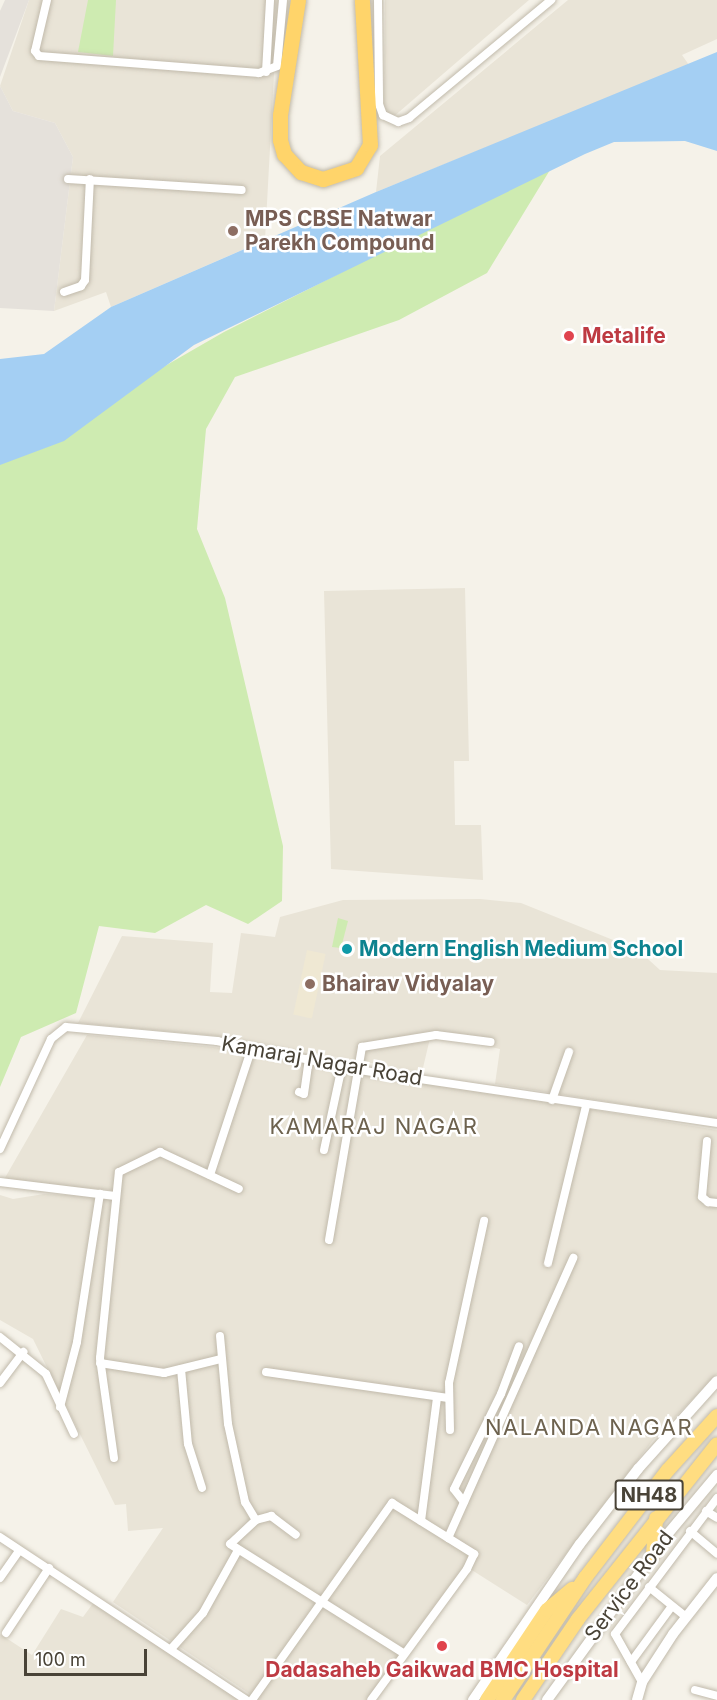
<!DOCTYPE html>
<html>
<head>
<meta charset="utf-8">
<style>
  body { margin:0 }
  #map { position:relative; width:717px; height:1700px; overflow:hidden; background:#f5f2e9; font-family:Inter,sans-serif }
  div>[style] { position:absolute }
  .residential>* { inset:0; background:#e9e4d7 }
  .industrial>* { inset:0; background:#e5e1db }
  .education>* { inset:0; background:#efe8d3; transform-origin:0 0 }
  .green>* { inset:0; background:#ceebb1 }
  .water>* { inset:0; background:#a4cff3 }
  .roads { filter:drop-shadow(0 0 2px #c1baab) drop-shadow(0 0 2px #c1baab) }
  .minor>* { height:8px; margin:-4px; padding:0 4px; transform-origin:4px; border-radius:4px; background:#fff }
  .tertiary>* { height:10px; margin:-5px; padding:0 5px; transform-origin:5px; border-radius:5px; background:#fff }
  .trunk>* { height:14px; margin:-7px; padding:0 7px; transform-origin:7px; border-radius:7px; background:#ffdd81 }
  .motorway>* { height:15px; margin:-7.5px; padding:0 7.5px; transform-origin:7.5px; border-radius:7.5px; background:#ffd46a }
  .dots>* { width:16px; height:16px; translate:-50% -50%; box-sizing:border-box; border:3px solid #fff; border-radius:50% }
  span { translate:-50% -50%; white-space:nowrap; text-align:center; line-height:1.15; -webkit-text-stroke:5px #fff; paint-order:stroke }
  .shield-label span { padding:2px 4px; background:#fff; border:2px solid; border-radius:4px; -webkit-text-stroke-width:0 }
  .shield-label { font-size:20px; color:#494337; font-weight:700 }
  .education-label { font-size:21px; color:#785e54; font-weight:700 }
  .left { translate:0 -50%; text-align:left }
  .health-label { font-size:21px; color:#be3a42; font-weight:700 }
  .culture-label { font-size:21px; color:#0d838f; font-weight:700 }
  .street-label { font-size:21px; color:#494337 }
  .neighbourhood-label { font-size:22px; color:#6d624e; letter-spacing:1.5px }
  .scale { position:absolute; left:24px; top:1649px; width:123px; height:27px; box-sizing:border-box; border:3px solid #494337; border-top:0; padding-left:8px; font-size:18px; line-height:21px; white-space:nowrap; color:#494337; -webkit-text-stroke:4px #fff; paint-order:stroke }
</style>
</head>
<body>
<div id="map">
  <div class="residential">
    <i style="clip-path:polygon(29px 0,278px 0,265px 240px,111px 307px,106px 292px,54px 311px,73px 157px,55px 123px,13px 111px,0 86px)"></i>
    <i style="clip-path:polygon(385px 0,529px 0,392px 118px,384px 107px)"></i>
    <i style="clip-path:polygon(568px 0,717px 0,717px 39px,682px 55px,689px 65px,376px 192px,380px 156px)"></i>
    <i style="clip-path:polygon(465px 588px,469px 761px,454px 761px,455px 825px,481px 825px,483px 880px,331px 869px,324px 591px)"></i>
    <i style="clip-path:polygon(480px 899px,521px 903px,638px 950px,660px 970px,717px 973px,717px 1119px,495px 1084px,500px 1049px,431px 1034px,422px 1072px,218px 1036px,78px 1023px,122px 936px,213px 943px,210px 992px,232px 993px,241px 933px,275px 937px,280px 917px,343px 900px)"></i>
    <i style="clip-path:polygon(87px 1035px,213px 1047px,717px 1130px,717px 1374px,653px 1440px,527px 1605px,467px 1567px,376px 1700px,259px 1700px,113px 1602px,163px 1528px,128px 1531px,126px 1504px,115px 1505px,33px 1339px,0 1320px,0 1195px,13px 1199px,44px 1194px,115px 1197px,116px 1190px,2px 1183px)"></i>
    <i style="clip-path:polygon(94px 1602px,239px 1700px,0 1700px,0 1634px,32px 1655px,61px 1609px,83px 1617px)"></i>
  </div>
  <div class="industrial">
    <i style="clip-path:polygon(5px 0,29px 0,0 77px,0 11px)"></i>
    <i style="clip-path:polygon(0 86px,13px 111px,55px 123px,73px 157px,54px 311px,0 308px)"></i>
  </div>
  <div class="education">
    <i style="left:307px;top:950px;width:19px;height:66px;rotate:12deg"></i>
  </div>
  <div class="green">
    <i style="clip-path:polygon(88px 0,116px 0,113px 56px,78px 52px)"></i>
    <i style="clip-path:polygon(553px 165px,487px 273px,399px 320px,235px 377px,206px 429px,197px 529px,225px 598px,283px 846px,282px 901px,248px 924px,206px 905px,155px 933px,99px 926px,76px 1013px,21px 1037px,0 1087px,0 461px,224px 332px)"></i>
    <i style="clip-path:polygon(338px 918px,348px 921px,341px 948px,332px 947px)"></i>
  </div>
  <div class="water">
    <i style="clip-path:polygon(717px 52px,717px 151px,685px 141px,614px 142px,585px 154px,194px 345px,64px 441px,0 465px,0 359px,44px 354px,111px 307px,376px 192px)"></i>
  </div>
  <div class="roads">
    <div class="minor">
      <i style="left:47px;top:0;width:52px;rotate:103.2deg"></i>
      <i style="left:35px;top:51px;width:6px;rotate:51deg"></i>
      <i style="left:39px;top:56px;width:221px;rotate:4.4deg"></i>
      <i style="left:259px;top:73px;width:19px;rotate:-21deg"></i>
      <i style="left:277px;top:66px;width:66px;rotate:-84.8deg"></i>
      <i style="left:378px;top:0;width:104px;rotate:89.4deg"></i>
      <i style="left:379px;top:104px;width:12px;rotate:70deg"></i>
      <i style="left:383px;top:115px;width:17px;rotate:25deg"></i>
      <i style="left:398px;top:122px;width:12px;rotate:-20deg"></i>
      <i style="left:409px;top:118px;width:185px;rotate:-39.7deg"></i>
      <i style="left:266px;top:72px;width:72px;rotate:-86.8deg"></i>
      <i style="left:68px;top:179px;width:174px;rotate:3.6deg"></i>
      <i style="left:64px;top:292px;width:18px;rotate:-19deg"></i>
      <i style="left:81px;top:286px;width:7px;rotate:-56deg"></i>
      <i style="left:85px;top:280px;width:101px;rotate:-87.2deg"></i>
      <i style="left:299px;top:1092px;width:5px;rotate:22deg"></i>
      <i style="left:304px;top:1094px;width:36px;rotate:-82deg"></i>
      <i style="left:552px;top:1100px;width:51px;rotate:-70.5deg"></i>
      <i style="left:707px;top:1141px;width:56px;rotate:95.1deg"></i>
      <i style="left:702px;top:1197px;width:8px;rotate:40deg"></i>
      <i style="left:708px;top:1202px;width:9px;rotate:6deg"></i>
      <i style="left:0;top:1149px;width:121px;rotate:-65.1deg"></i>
      <i style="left:51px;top:1039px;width:19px;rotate:-39deg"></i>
      <i style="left:66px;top:1027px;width:152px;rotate:5.3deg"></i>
      <i style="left:217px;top:1041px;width:144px;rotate:11.6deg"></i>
      <i style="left:358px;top:1070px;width:363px;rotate:8.4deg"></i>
      <i style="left:324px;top:1150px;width:86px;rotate:-77.9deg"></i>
      <i style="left:210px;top:1175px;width:132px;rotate:-71.8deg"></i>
      <i style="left:0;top:1182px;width:116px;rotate:6.9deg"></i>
      <i style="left:329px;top:1240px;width:196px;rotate:-80.3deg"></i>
      <i style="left:362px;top:1047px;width:75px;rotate:-9.2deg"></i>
      <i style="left:436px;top:1035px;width:55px;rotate:7.3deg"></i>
      <i style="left:548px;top:1263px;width:162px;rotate:-76.4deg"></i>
      <i style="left:220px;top:1336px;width:88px;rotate:84.8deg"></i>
      <i style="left:228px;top:1424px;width:80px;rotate:77.7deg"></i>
      <i style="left:245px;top:1502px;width:21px;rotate:59deg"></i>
      <i style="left:256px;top:1520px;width:16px;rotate:-15deg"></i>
      <i style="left:271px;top:1516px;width:31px;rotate:37deg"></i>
      <i style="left:0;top:1337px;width:59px;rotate:38.8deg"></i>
      <i style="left:46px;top:1374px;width:66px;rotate:65deg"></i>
      <i style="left:100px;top:1363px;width:65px;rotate:8.9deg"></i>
      <i style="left:164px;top:1373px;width:59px;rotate:-13.8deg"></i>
      <i style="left:181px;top:1369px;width:75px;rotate:84.7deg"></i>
      <i style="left:188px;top:1444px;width:46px;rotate:72.3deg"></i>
      <i style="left:266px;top:1372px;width:184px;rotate:8.1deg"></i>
      <i style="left:0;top:1383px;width:39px;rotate:-53deg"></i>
      <i style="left:60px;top:1407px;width:67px;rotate:-75.3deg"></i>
      <i style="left:77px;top:1342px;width:150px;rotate:-81.2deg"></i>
      <i style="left:450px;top:1430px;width:47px;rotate:-91.2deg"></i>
      <i style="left:449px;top:1383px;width:166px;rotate:-77.8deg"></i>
      <i style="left:114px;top:1458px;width:101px;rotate:-98deg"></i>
      <i style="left:100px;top:1358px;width:187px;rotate:-84.2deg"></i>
      <i style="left:119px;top:1172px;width:46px;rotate:-26deg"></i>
      <i style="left:160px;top:1152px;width:87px;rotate:25.1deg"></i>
      <i style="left:464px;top:1502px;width:16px;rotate:-128deg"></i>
      <i style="left:454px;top:1489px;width:106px;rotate:-63.7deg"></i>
      <i style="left:501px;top:1394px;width:51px;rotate:-69.4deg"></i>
      <i style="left:706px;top:1511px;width:13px;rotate:32deg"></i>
      <i style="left:256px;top:1520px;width:35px;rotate:137deg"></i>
      <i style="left:230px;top:1544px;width:204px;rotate:32.2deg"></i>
      <i style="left:421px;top:1521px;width:125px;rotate:-82.6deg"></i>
      <i style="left:690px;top:1531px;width:35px;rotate:40deg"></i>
      <i style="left:0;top:1537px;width:295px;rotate:33.5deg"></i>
      <i style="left:448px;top:1538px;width:307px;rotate:-65.9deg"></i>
      <i style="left:0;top:1578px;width:33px;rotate:-55deg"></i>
      <i style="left:649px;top:1587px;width:48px;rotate:39deg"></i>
      <i style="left:6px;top:1633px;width:78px;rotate:-56.5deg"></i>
      <i style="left:171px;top:1649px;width:48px;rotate:-48.4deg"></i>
      <i style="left:203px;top:1613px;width:72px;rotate:-60.9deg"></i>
      <i style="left:631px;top:1662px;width:69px;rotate:-53.8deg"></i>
      <i style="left:642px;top:1682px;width:55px;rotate:-119.4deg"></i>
      <i style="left:615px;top:1634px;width:170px;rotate:-53.1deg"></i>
      <i style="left:695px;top:1690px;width:23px;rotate:15deg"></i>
      <i style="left:252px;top:1700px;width:242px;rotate:-54.6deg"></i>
      <i style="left:392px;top:1503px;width:97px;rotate:31.9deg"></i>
      <i style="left:474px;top:1554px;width:17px;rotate:115deg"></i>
      <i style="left:467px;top:1569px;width:162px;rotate:126.2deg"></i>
    </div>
    <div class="tertiary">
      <i style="left:473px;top:1700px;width:189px;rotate:-55.6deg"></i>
      <i style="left:580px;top:1544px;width:95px;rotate:-52.3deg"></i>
      <i style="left:638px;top:1469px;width:118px;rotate:-48.1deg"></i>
      <i style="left:547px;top:1700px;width:203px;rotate:-54deg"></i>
      <i style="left:666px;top:1536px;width:80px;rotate:-50.1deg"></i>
      <i style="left:637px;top:1700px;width:19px;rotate:-74deg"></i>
      <i style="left:642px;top:1682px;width:57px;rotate:-57.1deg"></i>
      <i style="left:673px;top:1634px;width:71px;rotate:-51.8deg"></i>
    </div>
    <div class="trunk">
      <i style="left:653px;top:1554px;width:36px;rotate:-85deg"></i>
      <i style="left:487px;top:1700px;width:108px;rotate:-56.3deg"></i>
      <i style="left:547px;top:1610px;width:33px;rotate:-40deg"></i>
      <i style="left:503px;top:1700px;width:147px;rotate:-56.1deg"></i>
      <i style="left:585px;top:1578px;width:136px;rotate:-52.5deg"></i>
      <i style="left:668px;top:1470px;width:73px;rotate:-47.8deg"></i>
      <i style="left:523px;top:1700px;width:98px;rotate:-55.8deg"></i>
      <i style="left:578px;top:1619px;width:223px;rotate:-51.5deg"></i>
    </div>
    <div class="motorway">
      <i style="left:298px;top:0;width:116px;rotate:98.9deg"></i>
      <i style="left:280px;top:115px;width:25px;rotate:90deg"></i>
      <i style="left:280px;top:140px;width:15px;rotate:74deg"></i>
      <i style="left:284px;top:154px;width:25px;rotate:47deg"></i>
      <i style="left:301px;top:172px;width:23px;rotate:18deg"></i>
      <i style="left:323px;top:179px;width:35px;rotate:-18deg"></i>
      <i style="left:356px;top:168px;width:27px;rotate:-59deg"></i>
      <i style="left:370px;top:145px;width:145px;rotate:-93.2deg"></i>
    </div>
  </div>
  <div class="dots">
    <i style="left:233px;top:231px;background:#8d6e63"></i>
    <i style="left:569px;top:336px;background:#e0444e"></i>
    <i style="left:347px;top:949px;background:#0f9aa8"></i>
    <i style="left:310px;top:984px;background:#8d6e63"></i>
    <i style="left:442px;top:1646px;background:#e0444e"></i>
  </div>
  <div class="shield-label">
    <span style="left:649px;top:1495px">NH48</span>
  </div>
  <div class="education-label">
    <span class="left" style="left:245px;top:231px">MPS CBSE Natwar<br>Parekh Compound</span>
    <span class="left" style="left:322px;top:984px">Bhairav Vidyalay</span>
  </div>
  <div class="health-label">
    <span class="left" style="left:582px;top:336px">Metalife</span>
    <span style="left:442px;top:1670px">Dadasaheb Gaikwad BMC Hospital</span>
  </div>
  <div class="culture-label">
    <span class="left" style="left:359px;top:949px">Modern English Medium School</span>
  </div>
  <div class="street-label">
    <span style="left:322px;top:1061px;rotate:10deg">Kamaraj Nagar Road</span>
    <span style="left:629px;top:1586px;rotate:-53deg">Service Road</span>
  </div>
  <div class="neighbourhood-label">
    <span style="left:374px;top:1127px">KAMARAJ NAGAR</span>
    <span style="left:589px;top:1428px">NALANDA NAGAR</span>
  </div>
  <div class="scale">100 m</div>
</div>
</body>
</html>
